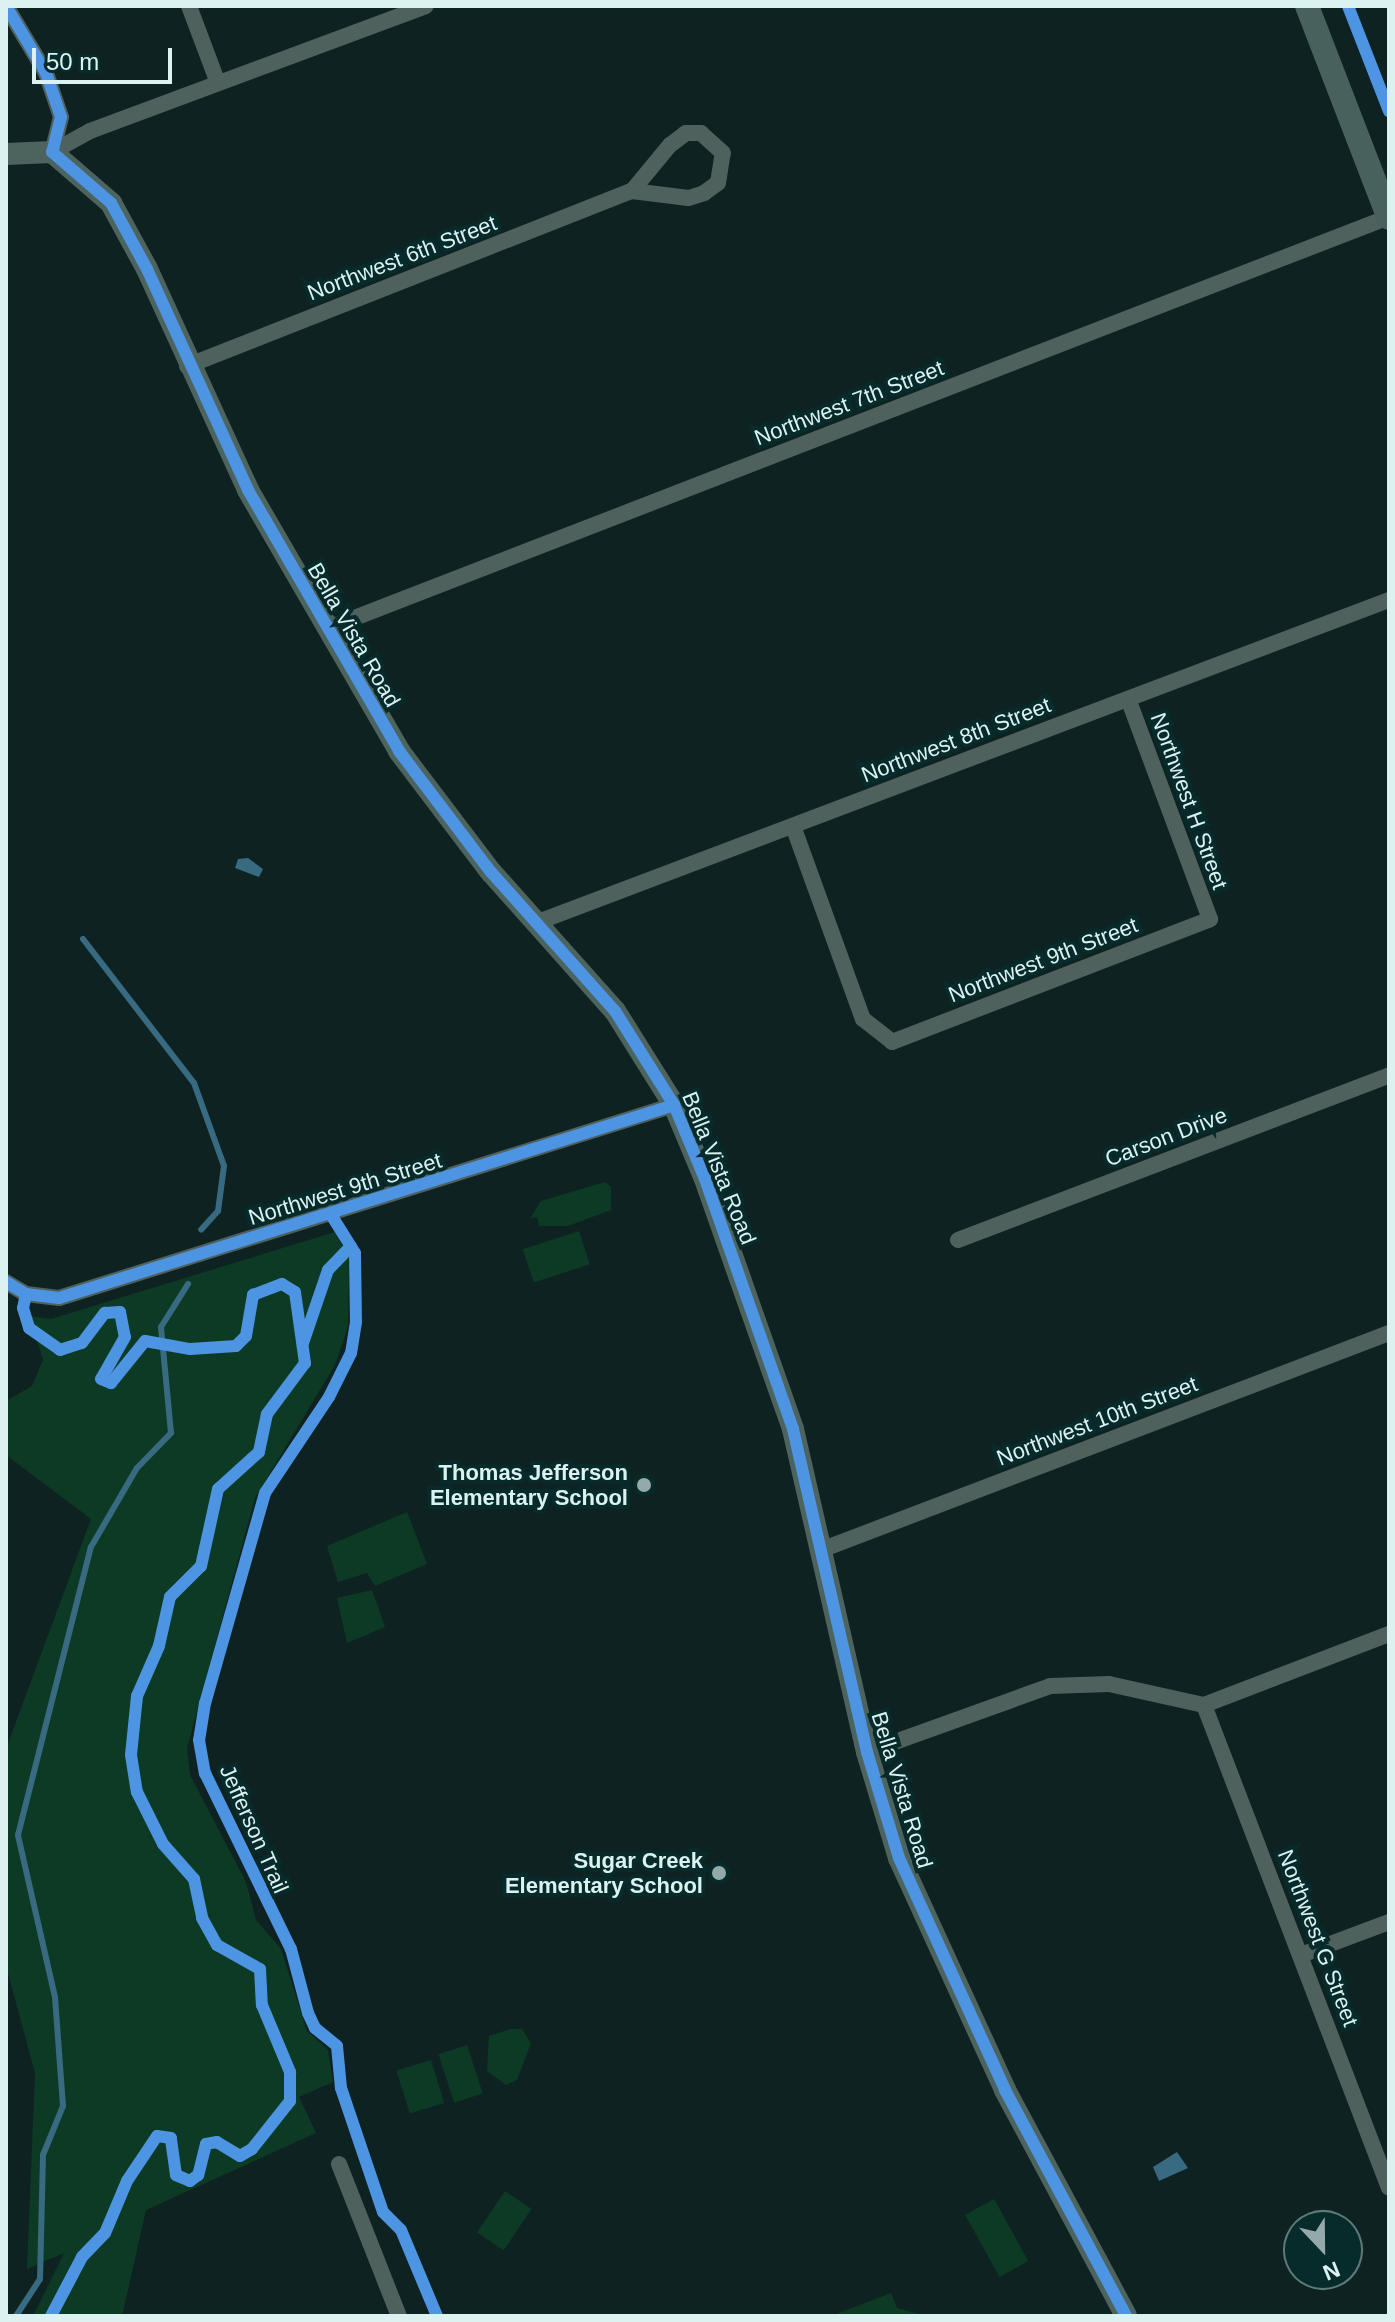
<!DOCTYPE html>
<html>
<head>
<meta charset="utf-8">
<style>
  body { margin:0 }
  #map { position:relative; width:1395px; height:2322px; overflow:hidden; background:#0f2222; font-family:Arial,sans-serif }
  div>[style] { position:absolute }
  .green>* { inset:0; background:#0d3a24; transform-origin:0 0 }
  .water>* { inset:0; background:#386a82 }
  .stream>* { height:6px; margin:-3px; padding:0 3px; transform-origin:3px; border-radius:3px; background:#386a82 }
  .street>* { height:16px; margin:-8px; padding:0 8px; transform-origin:8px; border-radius:8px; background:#4f615d }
  .secondary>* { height:22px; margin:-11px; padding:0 11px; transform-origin:11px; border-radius:11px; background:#4d635e }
  .primary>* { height:24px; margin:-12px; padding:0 12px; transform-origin:12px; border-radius:12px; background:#49615d }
  .cycleway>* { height:12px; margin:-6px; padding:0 6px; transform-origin:6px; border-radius:6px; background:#4d94e3 }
  .dots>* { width:22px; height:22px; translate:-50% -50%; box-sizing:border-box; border:4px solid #072a2a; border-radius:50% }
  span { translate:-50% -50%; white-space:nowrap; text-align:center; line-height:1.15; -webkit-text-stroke:8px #072a2a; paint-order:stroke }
  .street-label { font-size:22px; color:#dbf2f1 }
  .poi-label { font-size:22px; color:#dbf2f1; font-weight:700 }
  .right { translate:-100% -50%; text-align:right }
  .frame { position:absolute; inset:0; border:8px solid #dbf2f1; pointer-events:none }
  .north { position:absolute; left:1283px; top:2210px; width:80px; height:80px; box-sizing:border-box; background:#072a2a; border:2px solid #5c7a7a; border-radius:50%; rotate:158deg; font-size:22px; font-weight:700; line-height:32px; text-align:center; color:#dbf2f1 }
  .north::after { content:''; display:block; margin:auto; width:28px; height:36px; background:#94a9a9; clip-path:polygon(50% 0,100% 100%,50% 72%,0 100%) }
  .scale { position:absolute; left:32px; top:48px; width:140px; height:36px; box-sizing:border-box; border:4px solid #dbf2f1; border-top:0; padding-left:10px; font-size:24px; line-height:28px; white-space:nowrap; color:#dbf2f1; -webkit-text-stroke:6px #072a2a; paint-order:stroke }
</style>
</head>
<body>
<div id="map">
  <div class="green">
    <i style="clip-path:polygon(605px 1182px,611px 1187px,611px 1210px,568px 1226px,539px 1226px,537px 1217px,530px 1219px,541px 1201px)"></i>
    <i style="left:579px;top:1231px;width:35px;height:59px;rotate:72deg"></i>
    <i style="clip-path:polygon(335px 1232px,349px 1258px,348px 1327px,335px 1365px,255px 1498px,187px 1748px,190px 1775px,246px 1882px,256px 1920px,281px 1949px,307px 2031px,328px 2050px,333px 2082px,299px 2097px,316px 2133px,146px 2210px,122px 2316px,33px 2316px,64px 2253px,27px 2269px,35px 2073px,6px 1966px,6px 1749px,91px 1519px,6px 1455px,6px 1401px,32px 1386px,43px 1360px,30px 1316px,51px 1319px)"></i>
    <i style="clip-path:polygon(407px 1512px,427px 1564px,375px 1586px,367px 1573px,338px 1582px,327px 1546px)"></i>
    <i style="clip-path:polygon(372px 1590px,385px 1627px,347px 1643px,337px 1598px)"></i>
    <i style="clip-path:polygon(511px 2029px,522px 2029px,531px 2043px,517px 2080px,506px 2085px,487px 2071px,489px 2036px)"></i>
    <i style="left:467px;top:2045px;width:51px;height:30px;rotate:72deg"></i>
    <i style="left:431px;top:2060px;width:45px;height:36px;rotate:73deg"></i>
    <i style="left:505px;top:2191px;width:32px;height:50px;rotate:34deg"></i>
    <i style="left:994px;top:2199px;width:71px;height:33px;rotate:61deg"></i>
    <i style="clip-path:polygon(891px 2293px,897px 2308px,926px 2316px,831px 2316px)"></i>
  </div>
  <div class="water">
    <i style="clip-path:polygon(248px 858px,263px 869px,259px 877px,235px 868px,238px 859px)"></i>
    <i style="clip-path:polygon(1177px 2152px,1188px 2168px,1159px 2181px,1153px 2167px)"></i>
  </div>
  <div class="stream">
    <i style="left:83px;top:939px;width:182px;rotate:52.4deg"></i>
    <i style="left:194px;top:1083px;width:88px;rotate:70.1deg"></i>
    <i style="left:224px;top:1166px;width:45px;rotate:97.6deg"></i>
    <i style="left:218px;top:1211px;width:25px;rotate:132deg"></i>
    <i style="left:16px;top:2316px;width:44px;rotate:-57deg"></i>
    <i style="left:40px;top:2279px;width:124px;rotate:-88.6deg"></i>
    <i style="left:43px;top:2155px;width:53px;rotate:-67.8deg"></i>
    <i style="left:63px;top:2106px;width:109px;rotate:-94.2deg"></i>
    <i style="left:55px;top:1997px;width:166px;rotate:-102.9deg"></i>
    <i style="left:18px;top:1835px;width:297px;rotate:-75.8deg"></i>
    <i style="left:91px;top:1547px;width:91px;rotate:-59.8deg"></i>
    <i style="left:137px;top:1468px;width:49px;rotate:-45.8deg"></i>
    <i style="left:171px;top:1433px;width:106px;rotate:-95.4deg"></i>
    <i style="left:161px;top:1327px;width:51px;rotate:-57.9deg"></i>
  </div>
  <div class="street">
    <i style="left:6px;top:6px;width:78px;rotate:59.2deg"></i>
    <i style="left:46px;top:73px;width:46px;rotate:71.2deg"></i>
    <i style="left:61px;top:117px;width:36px;rotate:104deg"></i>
    <i style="left:189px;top:6px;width:82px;rotate:69.4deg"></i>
    <i style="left:52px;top:152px;width:43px;rotate:-28.9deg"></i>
    <i style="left:90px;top:131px;width:358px;rotate:-20.4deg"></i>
    <i style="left:187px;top:366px;width:478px;rotate:-21.5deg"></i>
    <i style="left:632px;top:191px;width:57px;rotate:7deg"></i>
    <i style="left:689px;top:198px;width:16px;rotate:-18deg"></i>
    <i style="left:704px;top:193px;width:17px;rotate:-36deg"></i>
    <i style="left:718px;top:183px;width:30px;rotate:-81deg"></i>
    <i style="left:723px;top:153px;width:30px;rotate:-138deg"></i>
    <i style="left:701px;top:133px;width:15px;rotate:180deg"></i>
    <i style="left:686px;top:133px;width:20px;rotate:143deg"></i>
    <i style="left:670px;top:145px;width:60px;rotate:129.6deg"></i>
    <i style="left:326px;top:629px;width:1140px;rotate:-21.19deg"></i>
    <i style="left:793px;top:826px;width:205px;rotate:70.1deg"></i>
    <i style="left:863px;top:1019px;width:37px;rotate:38deg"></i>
    <i style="left:892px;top:1042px;width:341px;rotate:-21.1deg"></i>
    <i style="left:1210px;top:919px;width:235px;rotate:-110.4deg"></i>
    <i style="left:538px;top:922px;width:910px;rotate:-20.73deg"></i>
    <i style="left:958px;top:1240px;width:462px;rotate:-20.9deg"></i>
    <i style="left:6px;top:1282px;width:23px;rotate:31deg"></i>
    <i style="left:26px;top:1294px;width:33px;rotate:7deg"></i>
    <i style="left:59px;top:1298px;width:645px;rotate:-17.42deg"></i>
    <i style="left:821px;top:1550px;width:608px;rotate:-20.91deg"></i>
    <i style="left:1204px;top:1705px;width:517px;rotate:69.04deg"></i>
    <i style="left:867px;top:1752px;width:195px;rotate:-19.8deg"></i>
    <i style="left:1050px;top:1686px;width:59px;rotate:-1.9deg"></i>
    <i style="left:1109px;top:1684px;width:97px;rotate:12.5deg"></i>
    <i style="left:1204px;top:1705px;width:198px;rotate:-21deg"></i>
    <i style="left:1301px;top:1955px;width:94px;rotate:-20.6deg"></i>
    <i style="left:339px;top:2164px;width:163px;rotate:68.5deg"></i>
  </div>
  <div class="secondary">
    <i style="left:6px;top:154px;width:46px;rotate:-2.5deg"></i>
    <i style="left:52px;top:152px;width:78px;rotate:40.8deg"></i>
    <i style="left:111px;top:203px;width:75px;rotate:61.4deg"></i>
    <i style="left:147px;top:269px;width:243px;rotate:65.4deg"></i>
    <i style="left:248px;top:490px;width:302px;rotate:59.9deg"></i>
    <i style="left:399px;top:751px;width:152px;rotate:52.8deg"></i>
    <i style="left:491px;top:872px;width:186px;rotate:48.3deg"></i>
    <i style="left:615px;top:1011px;width:111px;rotate:57.9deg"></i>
    <i style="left:674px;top:1105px;width:80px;rotate:67.3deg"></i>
    <i style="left:705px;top:1179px;width:265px;rotate:70.6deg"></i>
    <i style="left:793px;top:1429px;width:331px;rotate:77.1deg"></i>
    <i style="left:867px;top:1752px;width:111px;rotate:73.2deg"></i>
    <i style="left:899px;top:1858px;width:255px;rotate:65.4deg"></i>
    <i style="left:1005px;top:2090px;width:256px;rotate:61.8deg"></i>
  </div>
  <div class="primary">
    <i style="left:1307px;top:6px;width:227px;rotate:68.9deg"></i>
  </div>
  <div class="cycleway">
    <i style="left:6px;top:6px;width:78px;rotate:59.2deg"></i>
    <i style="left:46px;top:73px;width:46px;rotate:71.2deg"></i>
    <i style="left:61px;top:117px;width:36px;rotate:104deg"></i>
    <i style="left:1348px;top:6px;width:113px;rotate:68.7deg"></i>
    <i style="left:52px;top:152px;width:78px;rotate:40.8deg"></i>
    <i style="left:111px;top:203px;width:75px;rotate:61.4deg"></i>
    <i style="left:147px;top:269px;width:243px;rotate:65.4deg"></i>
    <i style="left:248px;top:490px;width:302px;rotate:59.9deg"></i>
    <i style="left:399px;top:751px;width:152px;rotate:52.8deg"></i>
    <i style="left:491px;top:872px;width:186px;rotate:48.3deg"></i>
    <i style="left:615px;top:1011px;width:111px;rotate:57.9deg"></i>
    <i style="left:674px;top:1105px;width:80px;rotate:67.3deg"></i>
    <i style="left:705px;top:1179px;width:265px;rotate:70.6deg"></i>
    <i style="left:793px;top:1429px;width:331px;rotate:77.1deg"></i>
    <i style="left:867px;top:1752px;width:111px;rotate:73.2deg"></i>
    <i style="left:899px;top:1858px;width:255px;rotate:65.4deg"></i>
    <i style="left:1005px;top:2090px;width:256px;rotate:61.8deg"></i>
    <i style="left:330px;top:1213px;width:47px;rotate:58deg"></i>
    <i style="left:355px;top:1253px;width:69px;rotate:89.2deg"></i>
    <i style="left:356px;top:1322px;width:31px;rotate:99deg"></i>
    <i style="left:351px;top:1353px;width:49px;rotate:116.6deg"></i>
    <i style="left:329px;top:1397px;width:115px;rotate:123.7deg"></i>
    <i style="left:265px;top:1493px;width:218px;rotate:105.9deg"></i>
    <i style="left:205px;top:1703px;width:37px;rotate:99deg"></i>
    <i style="left:199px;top:1740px;width:34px;rotate:80deg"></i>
    <i style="left:205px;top:1773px;width:196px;rotate:64deg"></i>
    <i style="left:291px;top:1949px;width:66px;rotate:75.1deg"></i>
    <i style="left:308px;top:2013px;width:17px;rotate:65deg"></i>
    <i style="left:315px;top:2028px;width:28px;rotate:39deg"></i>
    <i style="left:337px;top:2046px;width:42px;rotate:84.6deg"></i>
    <i style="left:341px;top:2088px;width:131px;rotate:71.3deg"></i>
    <i style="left:383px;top:2212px;width:25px;rotate:45deg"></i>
    <i style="left:401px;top:2230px;width:93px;rotate:67.3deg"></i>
    <i style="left:6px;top:1282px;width:23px;rotate:31deg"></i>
    <i style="left:26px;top:1294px;width:33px;rotate:7deg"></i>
    <i style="left:59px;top:1298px;width:645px;rotate:-17.42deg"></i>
    <i style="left:26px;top:1294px;width:14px;rotate:102deg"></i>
    <i style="left:23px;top:1308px;width:21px;rotate:73deg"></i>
    <i style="left:29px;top:1328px;width:38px;rotate:35deg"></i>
    <i style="left:60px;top:1350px;width:23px;rotate:-18deg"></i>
    <i style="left:82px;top:1343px;width:38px;rotate:-53deg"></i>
    <i style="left:105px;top:1313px;width:15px;rotate:-4deg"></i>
    <i style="left:120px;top:1312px;width:25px;rotate:79deg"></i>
    <i style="left:125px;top:1337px;width:48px;rotate:119.7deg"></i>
    <i style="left:101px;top:1379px;width:11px;rotate:22deg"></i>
    <i style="left:111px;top:1383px;width:54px;rotate:-51deg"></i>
    <i style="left:145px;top:1341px;width:46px;rotate:10.1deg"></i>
    <i style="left:190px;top:1349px;width:46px;rotate:-3.7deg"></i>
    <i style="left:236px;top:1346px;width:14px;rotate:-45deg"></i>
    <i style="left:246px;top:1336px;width:42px;rotate:-80.3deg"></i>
    <i style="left:253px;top:1295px;width:31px;rotate:-21deg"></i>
    <i style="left:282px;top:1284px;width:15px;rotate:32deg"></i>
    <i style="left:295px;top:1292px;width:72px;rotate:82deg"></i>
    <i style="left:305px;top:1363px;width:64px;rotate:126.7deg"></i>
    <i style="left:267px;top:1414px;width:39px;rotate:102deg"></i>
    <i style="left:259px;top:1452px;width:55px;rotate:137.9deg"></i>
    <i style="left:218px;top:1489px;width:79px;rotate:102.4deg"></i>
    <i style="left:201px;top:1566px;width:44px;rotate:135deg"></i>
    <i style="left:170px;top:1597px;width:50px;rotate:102.7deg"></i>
    <i style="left:159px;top:1646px;width:55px;rotate:113.7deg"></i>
    <i style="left:137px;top:1696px;width:59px;rotate:95.8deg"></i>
    <i style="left:131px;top:1755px;width:37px;rotate:81deg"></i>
    <i style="left:137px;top:1792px;width:58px;rotate:63.4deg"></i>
    <i style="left:163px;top:1844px;width:47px;rotate:48.5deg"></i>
    <i style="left:194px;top:1879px;width:40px;rotate:78deg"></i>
    <i style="left:202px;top:1918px;width:31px;rotate:61deg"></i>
    <i style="left:217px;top:1945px;width:49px;rotate:29.2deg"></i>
    <i style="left:260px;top:1969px;width:36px;rotate:87deg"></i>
    <i style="left:262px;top:2005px;width:73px;rotate:67.3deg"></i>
    <i style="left:290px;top:2072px;width:29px;rotate:90deg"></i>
    <i style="left:290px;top:2101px;width:61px;rotate:128.4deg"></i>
    <i style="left:252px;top:2149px;width:14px;rotate:150deg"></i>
    <i style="left:240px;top:2156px;width:27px;rotate:-149deg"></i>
    <i style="left:217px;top:2142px;width:11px;rotate:170deg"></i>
    <i style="left:206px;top:2144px;width:32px;rotate:104deg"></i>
    <i style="left:198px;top:2175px;width:10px;rotate:143deg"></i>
    <i style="left:190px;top:2181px;width:15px;rotate:-157deg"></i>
    <i style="left:176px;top:2175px;width:37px;rotate:-98deg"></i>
    <i style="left:171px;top:2138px;width:14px;rotate:-172deg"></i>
    <i style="left:157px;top:2136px;width:54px;rotate:123.7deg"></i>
    <i style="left:127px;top:2181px;width:56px;rotate:112.9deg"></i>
    <i style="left:105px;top:2233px;width:33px;rotate:134deg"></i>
    <i style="left:82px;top:2257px;width:67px;rotate:117.7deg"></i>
    <i style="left:303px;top:1343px;width:77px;rotate:-71.1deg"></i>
    <i style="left:328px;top:1270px;width:33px;rotate:-46deg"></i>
  </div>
  <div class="dots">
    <i style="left:644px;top:1485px;background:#94a9a9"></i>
    <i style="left:719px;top:1873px;background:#94a9a9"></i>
  </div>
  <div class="street-label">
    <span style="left:402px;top:258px;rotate:-21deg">Northwest 6th Street</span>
    <span style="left:849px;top:403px;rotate:-21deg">Northwest 7th Street</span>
    <span style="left:354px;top:635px;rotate:60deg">Bella Vista Road</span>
    <span style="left:956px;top:740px;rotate:-21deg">Northwest 8th Street</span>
    <span style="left:1189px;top:801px;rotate:70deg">Northwest H Street</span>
    <span style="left:1043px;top:960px;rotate:-21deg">Northwest 9th Street</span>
    <span style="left:1166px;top:1137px;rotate:-21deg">Carson Drive</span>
    <span style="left:719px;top:1168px;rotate:68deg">Bella Vista Road</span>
    <span style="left:345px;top:1189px;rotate:-17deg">Northwest 9th Street</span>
    <span style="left:1097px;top:1421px;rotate:-21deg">Northwest 10th Street</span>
    <span style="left:902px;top:1790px;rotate:73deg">Bella Vista Road</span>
    <span style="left:254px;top:1829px;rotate:66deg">Jefferson Trail</span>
    <span style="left:1318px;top:1938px;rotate:69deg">Northwest G Street</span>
  </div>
  <div class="poi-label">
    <span class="right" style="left:628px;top:1485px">Thomas Jefferson<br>Elementary School</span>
    <span class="right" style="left:703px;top:1873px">Sugar Creek<br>Elementary School</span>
  </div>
  <div class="frame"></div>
  <div class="north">N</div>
  <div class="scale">50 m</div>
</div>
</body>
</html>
